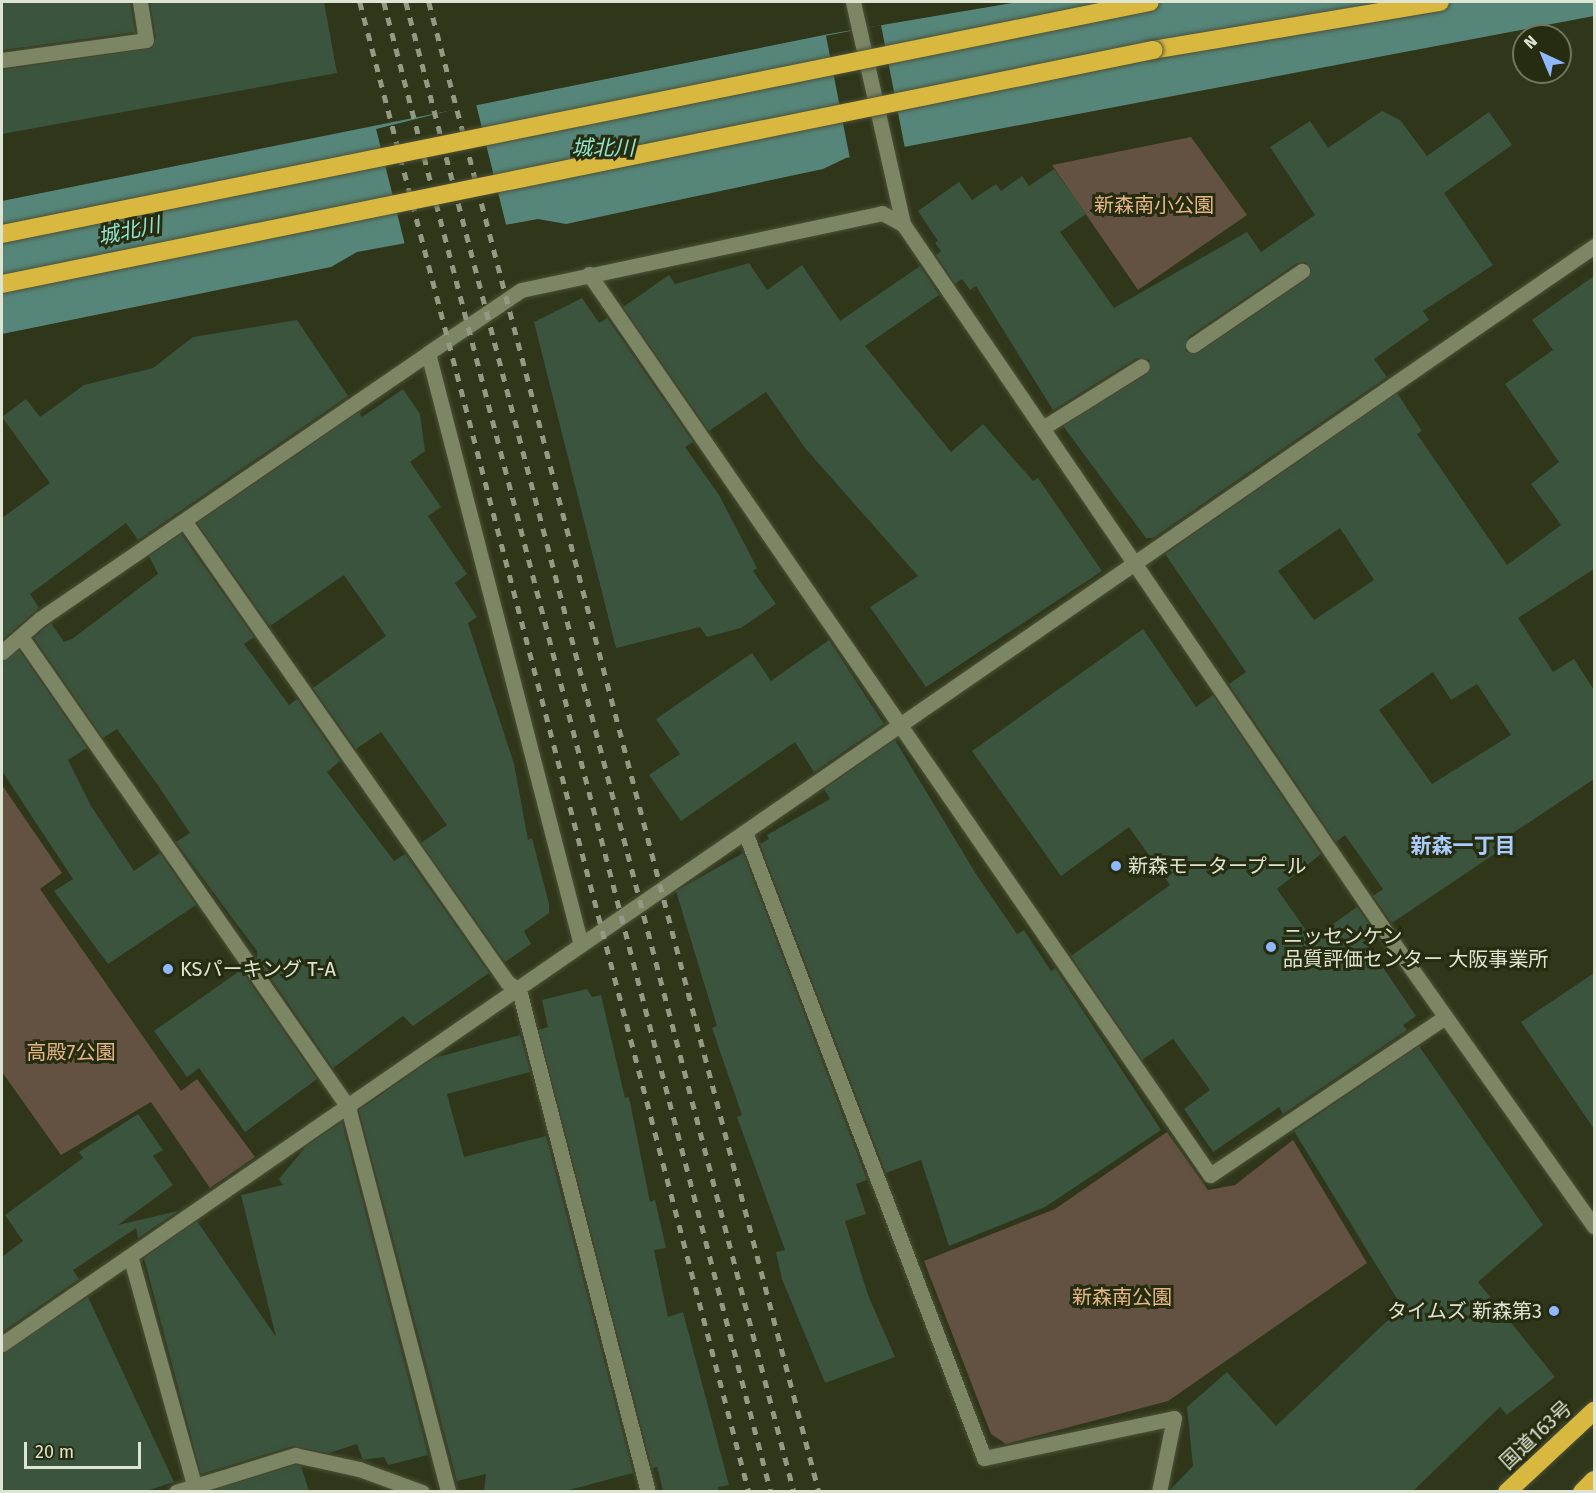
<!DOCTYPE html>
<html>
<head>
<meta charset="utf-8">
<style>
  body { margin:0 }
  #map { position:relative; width:1596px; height:1493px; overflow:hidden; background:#2f3619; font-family:"Fira Sans","Noto Sans JP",sans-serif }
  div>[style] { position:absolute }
  .green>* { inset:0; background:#635242 }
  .water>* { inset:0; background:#56867a }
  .pier>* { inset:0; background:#2f3619; transform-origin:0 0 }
  .building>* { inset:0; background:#3a543e }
  .roads { filter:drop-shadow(0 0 2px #4b5138) drop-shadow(0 0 2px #4b5138) }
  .street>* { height:15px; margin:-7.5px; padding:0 7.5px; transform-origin:7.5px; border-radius:7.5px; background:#7c8665 }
  .secondary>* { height:15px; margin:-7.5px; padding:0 7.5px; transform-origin:7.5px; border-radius:7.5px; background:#7c8665 }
  .highway>* { height:18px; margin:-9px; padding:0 9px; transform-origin:9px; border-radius:9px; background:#d9b83f }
  .rail>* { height:4.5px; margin-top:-2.25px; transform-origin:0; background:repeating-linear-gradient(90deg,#939983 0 8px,transparent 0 16px) }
  .bridges { filter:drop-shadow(0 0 2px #4b5138) drop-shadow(0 0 2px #4b5138) }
  .highway-bridge>* { height:18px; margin:-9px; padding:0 9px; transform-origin:9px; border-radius:9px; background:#d9b83f }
  .dots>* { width:16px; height:16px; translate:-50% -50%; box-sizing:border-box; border:3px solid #252c0f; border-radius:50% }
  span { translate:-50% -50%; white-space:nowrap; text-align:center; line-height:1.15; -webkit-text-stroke:6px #252c0f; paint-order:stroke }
  .park-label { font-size:20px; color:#e8b685 }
  .poi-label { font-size:20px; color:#dee4d2 }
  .left { translate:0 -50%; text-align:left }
  .right { translate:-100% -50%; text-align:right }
  .street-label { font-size:20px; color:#dee4d2 }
  .water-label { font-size:21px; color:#92e4d0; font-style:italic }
  .neighbourhood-label { font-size:21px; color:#abcbfe; font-weight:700 }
  .frame { position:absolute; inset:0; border:3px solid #dee4d2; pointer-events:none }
  .north { position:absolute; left:1512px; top:24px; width:60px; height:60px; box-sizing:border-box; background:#252c0f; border:2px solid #6f765d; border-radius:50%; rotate:316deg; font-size:16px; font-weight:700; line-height:24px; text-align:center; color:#dee4d2 }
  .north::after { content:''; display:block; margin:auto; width:21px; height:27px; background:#8fb8fd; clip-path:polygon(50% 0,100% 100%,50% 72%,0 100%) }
  .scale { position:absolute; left:24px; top:1442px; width:117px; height:27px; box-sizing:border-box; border:3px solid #dee4d2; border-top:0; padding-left:8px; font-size:18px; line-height:21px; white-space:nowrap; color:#dee4d2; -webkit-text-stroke:4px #252c0f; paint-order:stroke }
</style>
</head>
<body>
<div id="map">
  <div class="green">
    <i style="clip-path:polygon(1191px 137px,1247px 215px,1138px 290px,1052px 165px)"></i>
    <i style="clip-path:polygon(2px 785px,62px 873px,40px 889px,181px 1091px,197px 1079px,255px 1157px,210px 1188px,151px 1102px,61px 1155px,2px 1072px)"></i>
    <i style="clip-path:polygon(1167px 1132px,1208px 1190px,1235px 1185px,1293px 1140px,1367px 1263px,1168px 1401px,1006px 1444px,991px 1434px,924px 1261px,1055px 1209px)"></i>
  </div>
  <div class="water">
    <i style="clip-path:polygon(1018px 2px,1594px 2px,1594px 16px,846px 158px,823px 169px,566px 224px,538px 219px,357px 252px,331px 267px,2px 334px,2px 201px,829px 34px)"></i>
  </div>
  <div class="pier">
    <i style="left:881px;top:25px;width:127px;height:56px;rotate:79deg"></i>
    <i style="left:476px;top:104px;width:128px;height:103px;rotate:76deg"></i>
  </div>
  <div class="building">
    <i style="clip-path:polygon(2px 2px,130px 2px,135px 32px,2px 50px)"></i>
    <i style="clip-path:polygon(150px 2px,324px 2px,337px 73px,2px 134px,2px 70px,152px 48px,156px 38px)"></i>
    <i style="clip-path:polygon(evenodd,1382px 111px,1400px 120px,1427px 156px,1489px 112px,1512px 145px,1444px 193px,1493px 265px,1423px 311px,1429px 320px,1374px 359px,1387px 377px,1153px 538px,1146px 538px,1063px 426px,1147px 374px,1150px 360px,1137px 358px,1053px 410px,976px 286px,970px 290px,962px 279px,955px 284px,936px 255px,941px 251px,935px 243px,938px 241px,918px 211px,959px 182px,972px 200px,996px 184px,1001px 191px,1022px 176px,1029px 186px,1054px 169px,1086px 214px,1060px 232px,1114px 308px,1247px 232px,1261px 252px,1315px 215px,1270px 147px,1310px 121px,1328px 148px,1382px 111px,1306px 262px,1312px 270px,1307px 279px,1198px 353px,1185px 351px,1188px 337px,1297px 263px,1306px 262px)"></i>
    <i style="clip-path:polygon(749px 263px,767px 290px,802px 265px,840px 321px,920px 266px,939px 295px,865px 346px,951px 452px,983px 424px,1033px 481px,1038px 478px,1102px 571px,926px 687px,870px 607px,918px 576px,805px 448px,766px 392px,709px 431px,623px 307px,669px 275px,675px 284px)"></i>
    <i style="clip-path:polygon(evenodd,1594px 276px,1594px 569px,1518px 618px,1553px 672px,1574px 659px,1594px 690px,1594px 779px,1492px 847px,1496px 853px,1392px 923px,1373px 896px,1383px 889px,1345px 835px,1336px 842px,1229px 684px,1246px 672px,1165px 554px,1397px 393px,1422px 431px,1417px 434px,1507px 565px,1561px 525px,1531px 484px,1559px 462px,1505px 384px,1553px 350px,1532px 320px,1594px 276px,1340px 528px,1374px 580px,1314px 620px,1278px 571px,1340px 528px,1594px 276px,1433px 672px,1451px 700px,1477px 684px,1511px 735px,1432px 784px,1379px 710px,1433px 672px)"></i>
    <i style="clip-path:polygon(582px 298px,599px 323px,607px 318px,693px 442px,685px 447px,719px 495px,757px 568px,753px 571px,776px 604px,741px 628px,707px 637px,700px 627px,616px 648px,534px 322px)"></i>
    <i style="clip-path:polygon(297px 320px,348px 396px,138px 540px,126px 523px,30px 594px,39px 608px,2px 640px,2px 518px,50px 483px,2px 417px,26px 399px,40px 417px,84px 385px,153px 368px,193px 337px)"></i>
    <i style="clip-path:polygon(403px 389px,420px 414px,425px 451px,410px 462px,441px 507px,428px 516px,467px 574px,455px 583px,477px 617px,468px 623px,514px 764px,528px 840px,532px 838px,549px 904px,549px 913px,524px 931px,531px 944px,505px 962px,421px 843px,447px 825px,381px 732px,356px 749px,313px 688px,386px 636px,344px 575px,270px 626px,197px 523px,359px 412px,362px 417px)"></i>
    <i style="clip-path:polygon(181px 534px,254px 637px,244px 644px,289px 705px,297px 699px,340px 761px,327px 772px,394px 861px,405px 854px,489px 973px,413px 1026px,403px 1016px,333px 1068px,257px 958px,257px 951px,176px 842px,190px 833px,157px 784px,117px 729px,103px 738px,34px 638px,51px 623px,64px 642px,72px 639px,158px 574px,149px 556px)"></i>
    <i style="clip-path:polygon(1143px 629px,1196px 707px,1213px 695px,1321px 854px,1277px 889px,1312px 939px,1357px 907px,1376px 934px,1365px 941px,1416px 1016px,1403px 1025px,1407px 1030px,1283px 1114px,1279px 1107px,1213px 1152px,1184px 1109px,1210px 1090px,1173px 1039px,1142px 1060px,1071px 956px,1170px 885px,1129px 827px,1061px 876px,972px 751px)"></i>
    <i style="clip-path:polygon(829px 640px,884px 724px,814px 772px,795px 742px,681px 821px,649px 775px,680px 754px,656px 719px,752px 653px,771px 681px)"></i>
    <i style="clip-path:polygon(19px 650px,87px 748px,68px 760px,91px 806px,134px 871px,160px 853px,196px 905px,108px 964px,54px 891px,73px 879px,2px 771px,2px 661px)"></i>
    <i style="clip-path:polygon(895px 740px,976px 874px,1017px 934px,1024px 930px,1051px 971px,1055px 968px,1161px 1130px,1045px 1207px,949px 1246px,921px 1160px,886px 1173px,760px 844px,769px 839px,767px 835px,830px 799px,824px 789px)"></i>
    <i style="clip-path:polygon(743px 853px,867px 1180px,856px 1184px,866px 1214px,845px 1221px,868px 1295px,895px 1357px,825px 1383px,782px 1279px,776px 1252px,785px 1250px,737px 1117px,742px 1115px,712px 1028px,717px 1026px,676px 891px)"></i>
    <i style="clip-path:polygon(241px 970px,317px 1079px,245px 1132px,199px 1068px,187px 1077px,154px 1031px)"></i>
    <i style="clip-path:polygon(1594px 973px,1594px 1129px,1521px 1022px)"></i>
    <i style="clip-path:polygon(587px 989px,592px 997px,601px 995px,625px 1098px,629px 1097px,650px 1202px,655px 1200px,666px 1248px,654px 1250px,668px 1317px,683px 1312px,729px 1485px,718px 1487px,719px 1491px,663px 1491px,657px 1467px,652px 1468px,539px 1030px,548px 1027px,542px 1000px)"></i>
    <i style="clip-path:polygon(520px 1035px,530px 1072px,447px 1094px,464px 1157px,546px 1136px,633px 1473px,565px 1491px,484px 1491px,486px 1474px,457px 1481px,359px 1110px,434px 1058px)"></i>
    <i style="clip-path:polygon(1419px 1046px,1543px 1225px,1478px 1282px,1555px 1377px,1507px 1415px,1500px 1407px,1413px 1491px,1169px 1491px,1193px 1466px,1187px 1407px,1227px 1372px,1276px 1426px,1402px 1307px,1294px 1131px)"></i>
    <i style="clip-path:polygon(138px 1114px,163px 1150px,153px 1156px,173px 1185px,118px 1225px,178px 1211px,138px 1238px,136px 1228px,73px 1270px,79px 1279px,2px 1332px,2px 1257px,23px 1241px,5px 1215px,83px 1158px,79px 1152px)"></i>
    <i style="clip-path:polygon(342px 1122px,428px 1455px,388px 1465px,384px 1457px,363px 1460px,357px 1444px,329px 1453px,293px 1446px,201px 1474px,144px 1258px,197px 1221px,276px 1337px,241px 1195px,283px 1185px,279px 1179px,307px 1145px)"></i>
    <i style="clip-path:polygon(88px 1297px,174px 1482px,146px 1491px,2px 1491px,2px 1354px)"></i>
    <i style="clip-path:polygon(295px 1465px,301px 1466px,309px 1491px,210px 1491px)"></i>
  </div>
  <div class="roads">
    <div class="street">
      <i style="left:853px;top:2px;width:228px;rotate:77.3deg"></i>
      <i style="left:903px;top:224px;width:871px;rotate:55.71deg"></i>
      <i style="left:1394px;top:944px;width:346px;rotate:54.7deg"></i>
      <i style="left:2px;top:60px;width:145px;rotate:-7.9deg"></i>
      <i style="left:146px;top:40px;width:38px;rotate:-99deg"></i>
      <i style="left:589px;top:274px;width:1094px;rotate:55.42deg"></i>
      <i style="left:1210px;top:1175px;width:283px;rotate:-33.9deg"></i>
      <i style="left:1193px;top:345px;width:132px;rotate:-34.2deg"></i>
      <i style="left:1044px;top:427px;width:115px;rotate:-31.9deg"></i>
      <i style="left:185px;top:522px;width:562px;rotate:55.01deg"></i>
      <i style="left:507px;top:982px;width:14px;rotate:34deg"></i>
      <i style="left:519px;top:990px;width:518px;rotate:75.59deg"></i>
      <i style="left:22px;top:638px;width:571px;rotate:55.2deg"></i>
      <i style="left:348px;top:1107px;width:398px;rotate:75.4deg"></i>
      <i style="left:745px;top:832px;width:670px;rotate:69.1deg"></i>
      <i style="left:984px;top:1458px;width:194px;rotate:-11.9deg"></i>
      <i style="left:1174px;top:1418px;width:76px;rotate:101.5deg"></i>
      <i style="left:581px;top:945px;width:611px;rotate:-104.49deg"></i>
      <i style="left:428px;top:353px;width:112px;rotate:-34.1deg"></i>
      <i style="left:521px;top:290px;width:369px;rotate:-12deg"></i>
      <i style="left:882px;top:213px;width:24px;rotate:28deg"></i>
      <i style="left:131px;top:1259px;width:242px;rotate:74.4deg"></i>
      <i style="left:2px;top:1344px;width:1934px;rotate:-34.59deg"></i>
      <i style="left:176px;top:1492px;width:125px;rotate:-17.3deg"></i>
      <i style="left:295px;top:1455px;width:66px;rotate:12.3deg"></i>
      <i style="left:359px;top:1469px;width:67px;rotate:20.1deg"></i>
    </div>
    <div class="secondary">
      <i style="left:2px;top:652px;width:50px;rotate:-41deg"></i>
      <i style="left:40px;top:619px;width:470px;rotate:-34.4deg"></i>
    </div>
    <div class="highway">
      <i style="left:1153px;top:50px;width:291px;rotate:-9.5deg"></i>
      <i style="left:1507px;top:1492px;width:119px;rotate:-43deg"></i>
      <i style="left:1582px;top:1492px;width:17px;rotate:-45deg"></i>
    </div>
  </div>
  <div class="rail">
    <i style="left:360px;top:2px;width:1540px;rotate:75.37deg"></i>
    <i style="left:384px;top:2px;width:1539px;rotate:75.44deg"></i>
    <i style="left:406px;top:2px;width:1540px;rotate:75.4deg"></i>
    <i style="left:429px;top:2px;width:1540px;rotate:75.33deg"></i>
  </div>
  <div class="bridges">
    <div class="highway-bridge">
      <i style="left:2px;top:234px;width:1171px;rotate:-11.43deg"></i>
      <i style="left:2px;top:284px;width:1175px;rotate:-11.49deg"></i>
    </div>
  </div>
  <div class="dots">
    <i style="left:1116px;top:866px;background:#8fb8fd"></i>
    <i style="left:1271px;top:947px;background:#8fb8fd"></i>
    <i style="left:168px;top:969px;background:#8fb8fd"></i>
    <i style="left:1554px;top:1311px;background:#8fb8fd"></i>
  </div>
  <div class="park-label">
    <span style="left:1154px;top:205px">新森南小公園</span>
    <span style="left:71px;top:1052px">高殿7公園</span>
    <span style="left:1122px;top:1297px">新森南公園</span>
  </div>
  <div class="poi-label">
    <span class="left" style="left:1128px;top:866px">新森モータープール</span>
    <span class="left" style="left:1283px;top:948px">ニッセンケン<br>品質評価センター 大阪事業所</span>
    <span class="left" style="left:180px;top:969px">KSパーキング T-A</span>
    <span class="right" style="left:1542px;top:1311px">タイムズ 新森第3</span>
  </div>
  <div class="street-label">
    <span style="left:1536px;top:1435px;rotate:-43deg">国道163号</span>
  </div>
  <div class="water-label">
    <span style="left:603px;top:148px">城北川</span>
    <span style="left:129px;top:231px;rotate:-12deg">城北川</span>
  </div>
  <div class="neighbourhood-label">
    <span style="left:1463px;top:846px">新森一丁目</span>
  </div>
  <div class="frame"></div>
  <div class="north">N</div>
  <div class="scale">20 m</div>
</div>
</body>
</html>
